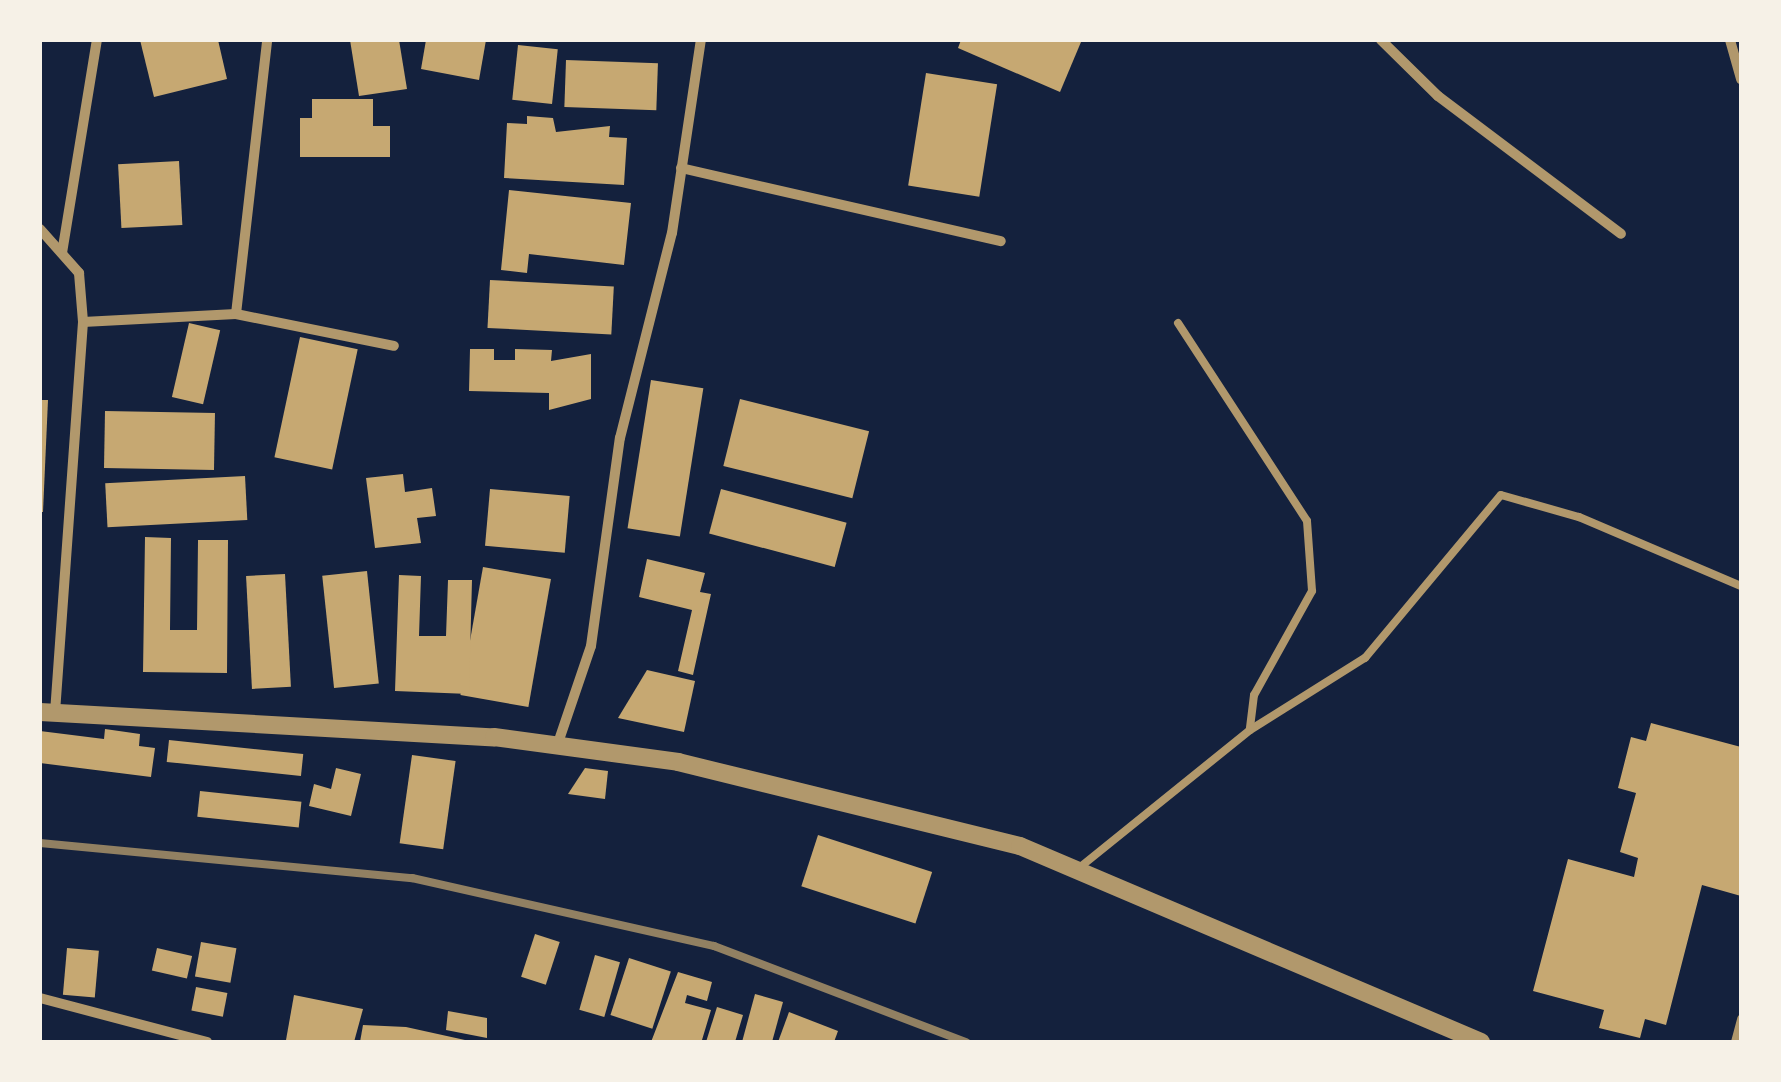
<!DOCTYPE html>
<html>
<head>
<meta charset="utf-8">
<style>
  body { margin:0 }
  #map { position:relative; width:1781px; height:1082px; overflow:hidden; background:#14213d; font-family:"Archivo Narrow",sans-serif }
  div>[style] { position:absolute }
  .building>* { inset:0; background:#c6a872; transform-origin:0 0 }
  .service>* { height:8px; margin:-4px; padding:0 4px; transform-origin:4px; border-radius:4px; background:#b1986c }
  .minor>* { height:10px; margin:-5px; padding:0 5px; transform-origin:5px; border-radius:5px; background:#b1986c }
  .tertiary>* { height:18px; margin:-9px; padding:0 9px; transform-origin:9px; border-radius:9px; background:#b1986c }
  .rail>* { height:8px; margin:-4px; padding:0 4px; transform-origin:4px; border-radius:4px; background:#918062 }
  span { translate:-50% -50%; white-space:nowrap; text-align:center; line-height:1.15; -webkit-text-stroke:9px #f6f1e7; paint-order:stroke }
  .frame { position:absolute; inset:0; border:42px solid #f6f1e7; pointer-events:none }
</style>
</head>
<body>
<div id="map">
  <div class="building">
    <i style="clip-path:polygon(140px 40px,218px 40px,227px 79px,154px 97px)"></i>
    <i style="clip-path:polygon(350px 40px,399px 40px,407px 89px,359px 96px)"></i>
    <i style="clip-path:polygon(426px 40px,486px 40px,479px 80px,421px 69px)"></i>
    <i style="clip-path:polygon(961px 40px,1076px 40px,1081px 42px,1060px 92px,958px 48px)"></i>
    <i style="left:518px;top:45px;width:40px;height:55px;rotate:6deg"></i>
    <i style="left:566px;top:60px;width:92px;height:47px;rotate:2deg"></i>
    <i style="left:926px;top:73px;width:72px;height:114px;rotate:9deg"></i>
    <i style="clip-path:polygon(312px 99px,373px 99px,373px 126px,390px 126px,390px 157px,300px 157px,300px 118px,312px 118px)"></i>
    <i style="clip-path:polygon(527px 116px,553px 118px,556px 132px,610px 126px,609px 137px,627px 138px,624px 185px,504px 178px,507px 123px,527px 124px)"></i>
    <i style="left:179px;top:161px;width:64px;height:61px;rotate:87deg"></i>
    <i style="clip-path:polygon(509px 190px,631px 203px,624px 265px,529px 254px,527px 273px,501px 270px)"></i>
    <i style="left:490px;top:280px;width:124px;height:48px;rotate:3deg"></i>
    <i style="left:189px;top:323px;width:32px;height:76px;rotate:13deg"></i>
    <i style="left:300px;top:337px;width:59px;height:123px;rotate:12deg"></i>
    <i style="clip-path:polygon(470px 349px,494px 349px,494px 360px,515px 360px,515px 349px,552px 350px,551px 361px,591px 354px,591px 399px,549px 410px,549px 393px,469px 391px)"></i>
    <i style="left:651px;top:380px;width:53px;height:150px;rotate:9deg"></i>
    <i style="left:740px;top:399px;width:133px;height:69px;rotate:14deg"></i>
    <i style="clip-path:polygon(40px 400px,48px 400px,43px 512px,40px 512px)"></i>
    <i style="left:105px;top:411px;width:110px;height:57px;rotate:1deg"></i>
    <i style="clip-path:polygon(403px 474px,405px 492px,432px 488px,436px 516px,417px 518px,421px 543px,375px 548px,366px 478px)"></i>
    <i style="left:245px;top:476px;width:44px;height:140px;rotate:87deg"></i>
    <i style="left:490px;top:489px;width:80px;height:57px;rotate:5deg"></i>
    <i style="left:721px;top:489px;width:130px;height:46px;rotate:15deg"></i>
    <i style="clip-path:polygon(145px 537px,171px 538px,170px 630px,197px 630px,198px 540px,228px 540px,227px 673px,143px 672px)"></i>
    <i style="clip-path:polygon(647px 559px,705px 573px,700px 592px,711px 594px,693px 675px,678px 671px,692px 610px,639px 597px)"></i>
    <i style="left:483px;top:567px;width:69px;height:130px;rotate:10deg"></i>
    <i style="left:367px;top:571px;width:113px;height:45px;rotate:84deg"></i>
    <i style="left:285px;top:574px;width:113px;height:39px;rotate:87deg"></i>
    <i style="clip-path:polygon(399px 575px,421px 576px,419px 636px,446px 636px,448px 580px,472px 580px,469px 694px,395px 691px)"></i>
    <i style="clip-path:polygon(647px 670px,695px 681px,684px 732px,618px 718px)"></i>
    <i style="clip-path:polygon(1651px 723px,1741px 747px,1741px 896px,1702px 885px,1666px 1025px,1645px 1019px,1640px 1038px,1599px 1028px,1604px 1010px,1533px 991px,1568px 859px,1634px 877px,1638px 858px,1620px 852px,1636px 793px,1618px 788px,1631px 737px,1646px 741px)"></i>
    <i style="clip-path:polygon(105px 729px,140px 734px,139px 746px,155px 748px,151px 777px,40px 763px,40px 731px,104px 739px)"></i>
    <i style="left:169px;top:740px;width:135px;height:22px;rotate:6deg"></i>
    <i style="left:412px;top:755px;width:44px;height:89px;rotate:8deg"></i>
    <i style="clip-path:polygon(336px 768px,361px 774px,351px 816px,309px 806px,314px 784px,331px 789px)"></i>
    <i style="clip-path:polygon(585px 768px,608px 771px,605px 799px,568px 794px)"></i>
    <i style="left:200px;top:791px;width:102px;height:26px;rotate:6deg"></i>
    <i style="left:818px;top:835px;width:120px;height:54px;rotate:18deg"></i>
    <i style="left:535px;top:934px;width:26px;height:45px;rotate:18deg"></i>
    <i style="left:201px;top:942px;width:36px;height:35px;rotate:10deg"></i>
    <i style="left:67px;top:948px;width:32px;height:47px;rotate:5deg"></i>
    <i style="left:157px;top:948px;width:36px;height:23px;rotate:13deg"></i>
    <i style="left:595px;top:955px;width:26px;height:57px;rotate:16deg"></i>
    <i style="left:629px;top:958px;width:44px;height:60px;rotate:18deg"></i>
    <i style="clip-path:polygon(678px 972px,712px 982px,707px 1001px,687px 995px,685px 1003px,711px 1010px,702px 1040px,651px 1042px)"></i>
    <i style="left:196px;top:987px;width:32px;height:24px;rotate:11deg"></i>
    <i style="clip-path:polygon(755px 994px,783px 1002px,772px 1042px,742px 1042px)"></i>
    <i style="clip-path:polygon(294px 995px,363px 1009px,354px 1042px,286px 1040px)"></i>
    <i style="clip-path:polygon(717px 1007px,743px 1015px,735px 1042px,706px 1042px)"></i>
    <i style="clip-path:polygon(448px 1011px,487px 1018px,487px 1038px,446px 1030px)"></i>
    <i style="clip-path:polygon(789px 1012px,838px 1031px,834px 1042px,778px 1042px)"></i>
    <i style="clip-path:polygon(363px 1025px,406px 1027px,474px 1042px,360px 1042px)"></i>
  </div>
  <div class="service">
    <i style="left:1178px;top:323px;width:236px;rotate:56.9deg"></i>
    <i style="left:1307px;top:521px;width:70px;rotate:85.9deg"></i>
    <i style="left:1312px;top:591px;width:119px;rotate:119.1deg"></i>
    <i style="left:1254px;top:695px;width:35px;rotate:97deg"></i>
    <i style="left:1079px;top:868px;width:220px;rotate:-38.9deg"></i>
    <i style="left:1250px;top:730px;width:136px;rotate:-32.1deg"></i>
    <i style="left:1365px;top:658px;width:212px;rotate:-50.2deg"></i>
    <i style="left:1501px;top:495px;width:81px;rotate:15.8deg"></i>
    <i style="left:1579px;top:517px;width:176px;rotate:23.1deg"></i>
    <i style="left:1735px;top:1042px;width:24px;rotate:-75deg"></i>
  </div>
  <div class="minor">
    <i style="left:1381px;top:40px;width:80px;rotate:44.5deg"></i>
    <i style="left:1438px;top:96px;width:229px;rotate:37deg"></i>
    <i style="left:1730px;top:40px;width:41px;rotate:74.2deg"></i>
    <i style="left:681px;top:168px;width:328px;rotate:12.9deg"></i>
    <i style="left:40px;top:229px;width:59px;rotate:48.4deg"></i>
    <i style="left:79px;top:273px;width:49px;rotate:85.3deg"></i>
    <i style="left:83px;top:322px;width:392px;rotate:94.1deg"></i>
    <i style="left:62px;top:253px;width:216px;rotate:-80.7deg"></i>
    <i style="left:236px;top:314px;width:276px;rotate:-83.5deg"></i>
    <i style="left:83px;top:322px;width:153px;rotate:-3deg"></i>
    <i style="left:236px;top:314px;width:161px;rotate:11.4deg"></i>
    <i style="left:558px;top:743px;width:102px;rotate:-71.2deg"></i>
    <i style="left:591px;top:646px;width:210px;rotate:-82.1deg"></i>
    <i style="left:620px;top:438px;width:211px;rotate:-75.8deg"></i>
    <i style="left:672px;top:233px;width:195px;rotate:-81.5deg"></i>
    <i style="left:40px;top:998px;width:173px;rotate:14.8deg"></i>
  </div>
  <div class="tertiary">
    <i style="left:40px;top:712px;width:455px;rotate:3.2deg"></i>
    <i style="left:494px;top:737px;width:186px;rotate:7.7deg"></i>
    <i style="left:678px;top:762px;width:352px;rotate:13.8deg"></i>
    <i style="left:1020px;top:846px;width:501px;rotate:23.03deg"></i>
  </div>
  <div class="rail">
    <i style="left:40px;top:843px;width:374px;rotate:5.4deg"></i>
    <i style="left:412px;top:878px;width:310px;rotate:12.7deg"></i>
    <i style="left:714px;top:946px;width:270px;rotate:20.9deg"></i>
  </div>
  <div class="frame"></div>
</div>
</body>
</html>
